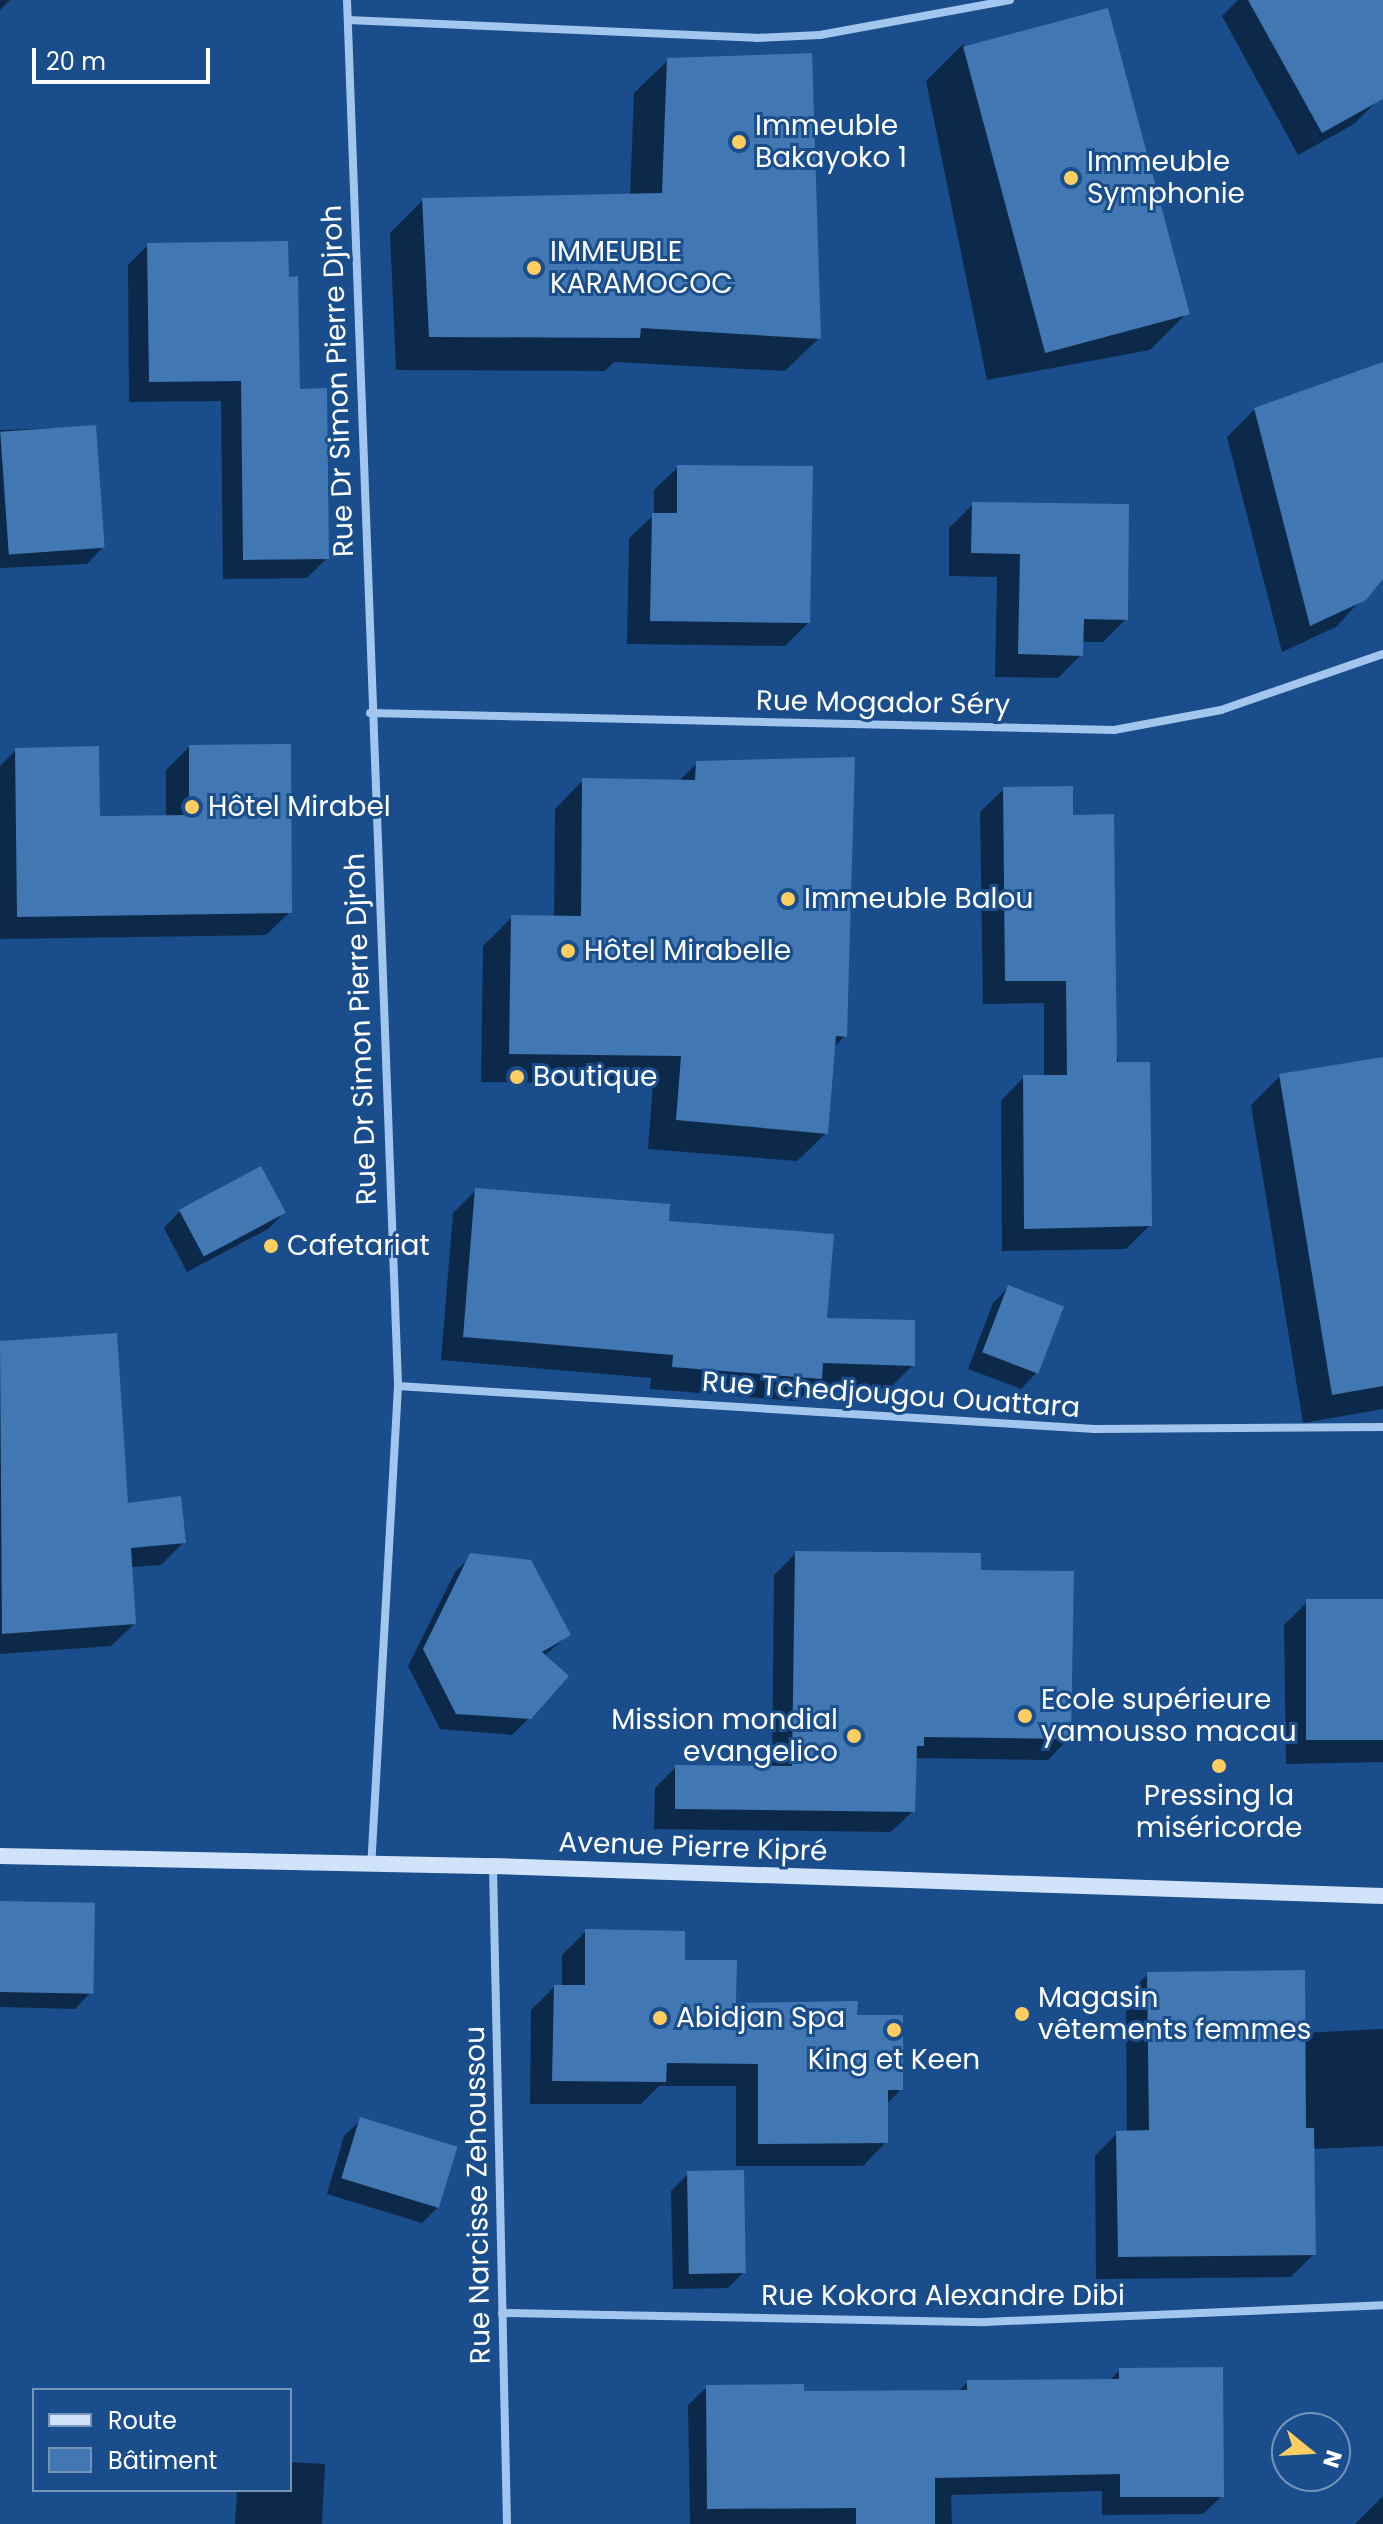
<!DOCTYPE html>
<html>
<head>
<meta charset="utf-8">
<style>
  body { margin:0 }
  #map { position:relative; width:1383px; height:2524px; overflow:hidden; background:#194d8b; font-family:Poppins,sans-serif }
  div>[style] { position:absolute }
  .shadow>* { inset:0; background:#0007 }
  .building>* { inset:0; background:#4177b3; transform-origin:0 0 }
  .street>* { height:8px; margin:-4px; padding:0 4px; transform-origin:4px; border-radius:4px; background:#a3c6ee }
  .secondary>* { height:16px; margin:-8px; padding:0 8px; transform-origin:8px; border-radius:8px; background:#d0e3fa }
  .dots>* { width:22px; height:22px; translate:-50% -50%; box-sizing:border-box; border:4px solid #194d8b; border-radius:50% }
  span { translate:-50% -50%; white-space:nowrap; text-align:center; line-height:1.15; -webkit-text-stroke:6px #194d8b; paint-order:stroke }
  .poi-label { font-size:28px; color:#fff }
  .left { translate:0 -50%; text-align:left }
  .right { translate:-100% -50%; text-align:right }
  .street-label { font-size:28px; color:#fff }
  .legend { position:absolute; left:32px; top:2388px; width:260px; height:104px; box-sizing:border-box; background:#194d8b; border:2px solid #7594b9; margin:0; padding:10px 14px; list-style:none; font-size:24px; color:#fff }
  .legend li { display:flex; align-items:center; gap:16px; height:40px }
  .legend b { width:40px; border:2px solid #7594b9 }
  .north { position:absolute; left:1271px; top:2412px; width:80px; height:80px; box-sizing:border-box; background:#194d8b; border:2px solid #7594b9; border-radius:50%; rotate:108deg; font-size:22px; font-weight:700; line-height:32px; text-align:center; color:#fff }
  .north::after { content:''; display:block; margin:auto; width:28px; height:36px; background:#ffcd60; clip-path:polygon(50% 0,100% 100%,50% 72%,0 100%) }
  .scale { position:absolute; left:32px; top:48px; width:178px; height:36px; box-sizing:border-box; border:4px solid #fff; border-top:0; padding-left:10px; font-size:24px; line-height:28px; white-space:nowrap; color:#fff; -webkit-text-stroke:6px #194d8b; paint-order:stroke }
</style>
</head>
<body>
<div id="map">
  <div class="shadow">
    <i style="clip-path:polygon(0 0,10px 0,0 10px)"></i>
    <i style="clip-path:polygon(1238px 0,1383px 0,1383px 78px,1377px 101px,1354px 124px,1298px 155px,1222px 16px)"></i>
    <i style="clip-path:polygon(963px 44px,1187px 313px,1150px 350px,987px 380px,926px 81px)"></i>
    <i style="clip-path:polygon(668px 60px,819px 338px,785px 371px,614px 362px,605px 371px,396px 370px,390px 233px,423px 200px,630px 196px,634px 93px)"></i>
    <i style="clip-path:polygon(148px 245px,298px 391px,327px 558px,307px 578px,223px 579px,221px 401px,129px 402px,128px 265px)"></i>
    <i style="clip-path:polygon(1383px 364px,1383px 576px,1336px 627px,1282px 652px,1227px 437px,1255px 409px)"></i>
    <i style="clip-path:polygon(95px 427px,103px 547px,87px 564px,0 568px,0 430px)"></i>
    <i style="clip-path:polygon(678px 467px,808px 623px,785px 646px,627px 644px,629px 538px,654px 515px,654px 490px)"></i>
    <i style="clip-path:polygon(973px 504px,1126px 619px,1103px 642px,1081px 642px,1081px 655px,1058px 678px,995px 677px,997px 577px,949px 576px,949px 528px)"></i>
    <i style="clip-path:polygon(189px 747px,290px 912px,266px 935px,0 939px,0 766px,16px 750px,98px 818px,166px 817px,166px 770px)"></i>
    <i style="clip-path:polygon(697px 763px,845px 1036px,833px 1048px,826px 1133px,797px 1161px,648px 1149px,653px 1084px,481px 1082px,483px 946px,512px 917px,554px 918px,555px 809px,583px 780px,678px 782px)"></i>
    <i style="clip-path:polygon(1004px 789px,1071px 817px,1150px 1225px,1126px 1249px,1002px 1251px,1001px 1101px,1024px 1077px,1044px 1077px,1044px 1003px,983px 1004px,980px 812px)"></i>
    <i style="clip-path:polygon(1383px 1059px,1383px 1409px,1303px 1423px,1251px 1105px,1280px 1076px)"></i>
    <i style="clip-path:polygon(476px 1190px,667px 1223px,825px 1320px,913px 1365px,890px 1388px,813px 1386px,797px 1401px,650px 1389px,651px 1378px,441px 1360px,453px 1213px)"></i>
    <i style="clip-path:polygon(180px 1211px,284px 1213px,268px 1229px,187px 1272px,164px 1228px)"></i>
    <i style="clip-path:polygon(1009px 1287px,1037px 1372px,1021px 1389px,968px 1369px,993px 1303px)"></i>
    <i style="clip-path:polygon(115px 1335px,126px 1505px,184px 1542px,161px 1565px,131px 1567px,134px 1624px,111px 1646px,0 1654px,0 1343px)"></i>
    <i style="clip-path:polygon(796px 1553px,979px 1572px,1069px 1738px,1048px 1760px,914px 1758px,913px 1811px,891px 1832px,654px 1829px,655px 1788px,676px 1767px,772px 1767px,774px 1575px)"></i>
    <i style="clip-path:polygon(471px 1556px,568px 1635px,544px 1656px,529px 1718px,512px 1735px,440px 1729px,408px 1666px,455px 1572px)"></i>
    <i style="clip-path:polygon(1383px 1601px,1383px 1762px,1286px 1764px,1284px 1625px,1307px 1602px)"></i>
    <i style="clip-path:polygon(0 1903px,91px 1992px,75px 2009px,0 2007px)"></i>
    <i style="clip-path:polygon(586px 1931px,683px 1962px,734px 2005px,855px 2017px,901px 2089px,886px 2105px,886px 2142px,863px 2166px,736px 2166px,736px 2086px,659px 2086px,641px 2104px,530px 2104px,531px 2010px,554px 1987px,562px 1987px,562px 1955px)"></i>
    <i style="clip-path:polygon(1148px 1974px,1303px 2033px,1383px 2029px,1383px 2146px,1313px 2149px,1314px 2254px,1291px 2277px,1096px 2279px,1095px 2156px,1117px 2133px,1127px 2133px,1126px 1996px)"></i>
    <i style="clip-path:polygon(361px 2120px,438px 2207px,422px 2223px,327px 2194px,344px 2136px)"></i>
    <i style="clip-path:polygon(688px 2174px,744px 2272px,728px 2288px,673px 2289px,671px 2191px)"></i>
    <i style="clip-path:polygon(1120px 2370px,1222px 2496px,1203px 2514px,1102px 2515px,1102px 2491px,951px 2495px,952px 2524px,690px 2524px,688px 2405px,707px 2387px,802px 2393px,957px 2392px,968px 2382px,1109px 2381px)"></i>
    <i style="clip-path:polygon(290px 2462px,325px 2464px,322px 2524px,235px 2524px,237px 2490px,290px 2490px)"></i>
    <i style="clip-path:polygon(1383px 2496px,1383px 2524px,1356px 2524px,1356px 2523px)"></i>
  </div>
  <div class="building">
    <i style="clip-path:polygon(1248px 0,1383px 0,1383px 99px,1322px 133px)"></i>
    <i style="left:1108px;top:8px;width:317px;height:150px;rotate:75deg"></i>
    <i style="clip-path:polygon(812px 53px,821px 339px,641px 328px,640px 338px,429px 337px,422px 198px,662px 193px,667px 58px)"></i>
    <i style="clip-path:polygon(288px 241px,289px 277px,298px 276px,300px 389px,327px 388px,329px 559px,243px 560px,241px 381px,149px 382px,147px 243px)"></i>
    <i style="clip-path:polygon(1383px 362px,1383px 579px,1366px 600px,1310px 626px,1254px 408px)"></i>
    <i style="left:96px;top:425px;width:123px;height:96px;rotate:86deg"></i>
    <i style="clip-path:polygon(677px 465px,813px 466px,810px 623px,650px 621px,652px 513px,677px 513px)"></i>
    <i style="clip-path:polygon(972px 502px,1129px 504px,1128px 620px,1084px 619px,1083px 656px,1018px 654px,1020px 554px,971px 553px)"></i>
    <i style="clip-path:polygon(291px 744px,292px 913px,17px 917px,15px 748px,99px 746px,100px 816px,189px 815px,189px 745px)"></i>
    <i style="clip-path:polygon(855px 757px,847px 1037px,836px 1036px,828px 1134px,676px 1120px,681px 1056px,509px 1054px,511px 915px,581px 916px,582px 778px,695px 780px,696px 761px)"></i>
    <i style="clip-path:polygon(1073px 786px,1073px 815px,1114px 814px,1117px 1062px,1150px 1062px,1152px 1226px,1024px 1229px,1023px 1075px,1067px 1075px,1066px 981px,1005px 981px,1003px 787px)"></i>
    <i style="clip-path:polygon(1383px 1057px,1383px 1386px,1332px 1395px,1279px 1074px)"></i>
    <i style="left:261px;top:1166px;width:53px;height:93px;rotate:62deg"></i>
    <i style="clip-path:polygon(475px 1188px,670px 1204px,669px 1221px,834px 1234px,827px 1318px,915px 1320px,915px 1366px,823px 1363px,822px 1379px,672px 1367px,673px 1355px,463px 1337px)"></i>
    <i style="left:1008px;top:1285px;width:60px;height:72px;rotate:21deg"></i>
    <i style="clip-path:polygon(117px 1333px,128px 1503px,181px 1496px,186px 1543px,131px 1548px,136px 1624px,2px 1634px,0 1341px)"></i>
    <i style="clip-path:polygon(795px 1551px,981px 1553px,981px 1570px,1074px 1571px,1071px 1739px,924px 1737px,924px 1746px,917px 1746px,915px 1812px,675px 1809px,675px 1765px,792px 1766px)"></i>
    <i style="clip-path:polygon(470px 1553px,531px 1560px,571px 1635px,542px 1652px,569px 1676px,531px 1719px,456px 1714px,423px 1649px)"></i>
    <i style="left:1383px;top:1599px;width:141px;height:77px;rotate:90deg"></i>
    <i style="left:0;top:1901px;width:95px;height:91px;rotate:1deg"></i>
    <i style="clip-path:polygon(585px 1929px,685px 1931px,685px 1960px,737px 1960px,736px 2003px,858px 2001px,857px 2015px,903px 2015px,903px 2090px,888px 2090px,888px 2143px,758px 2144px,758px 2064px,667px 2063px,666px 2082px,552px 2081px,554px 1985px,585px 1985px)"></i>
    <i style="clip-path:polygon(1305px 1970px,1306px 2128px,1314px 2128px,1316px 2255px,1118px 2257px,1116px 2131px,1149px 2130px,1147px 1972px)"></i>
    <i style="left:360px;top:2117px;width:102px;height:64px;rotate:17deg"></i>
    <i style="left:744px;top:2170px;width:103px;height:57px;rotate:89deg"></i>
    <i style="clip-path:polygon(1223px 2367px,1224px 2497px,1120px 2497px,1120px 2474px,935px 2478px,935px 2524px,856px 2524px,856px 2508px,707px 2509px,706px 2385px,804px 2384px,804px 2391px,967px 2390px,967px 2380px,1119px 2379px,1119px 2368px)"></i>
  </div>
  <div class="street">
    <i style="left:347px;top:0;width:1387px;rotate:87.89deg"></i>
    <i style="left:398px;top:1386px;width:479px;rotate:93.2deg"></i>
    <i style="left:348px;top:20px;width:408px;rotate:2.5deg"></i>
    <i style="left:756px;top:38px;width:64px;rotate:-2.7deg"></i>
    <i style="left:820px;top:35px;width:193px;rotate:-10.4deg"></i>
    <i style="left:370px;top:713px;width:744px;rotate:1.31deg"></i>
    <i style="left:1114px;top:730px;width:109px;rotate:-10.6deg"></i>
    <i style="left:1221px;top:710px;width:171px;rotate:-19.1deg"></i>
    <i style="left:398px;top:1386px;width:698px;rotate:3.53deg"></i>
    <i style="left:1095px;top:1429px;width:288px;rotate:-0.4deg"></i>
    <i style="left:493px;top:1867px;width:657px;rotate:88.78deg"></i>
    <i style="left:502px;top:2313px;width:483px;rotate:1.1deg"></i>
    <i style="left:985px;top:2322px;width:398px;rotate:-2.4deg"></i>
  </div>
  <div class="secondary">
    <i style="left:0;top:1856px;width:493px;rotate:1.2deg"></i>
    <i style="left:493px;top:1866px;width:891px;rotate:1.93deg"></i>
  </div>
  <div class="dots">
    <i style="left:739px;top:142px;background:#ffcd60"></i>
    <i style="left:1071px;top:178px;background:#ffcd60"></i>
    <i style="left:534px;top:268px;background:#ffcd60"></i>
    <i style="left:192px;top:807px;background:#ffcd60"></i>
    <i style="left:788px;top:899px;background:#ffcd60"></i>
    <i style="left:568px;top:951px;background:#ffcd60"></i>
    <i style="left:517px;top:1077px;background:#ffcd60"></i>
    <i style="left:271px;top:1246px;background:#ffcd60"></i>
    <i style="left:1025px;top:1716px;background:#ffcd60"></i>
    <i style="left:854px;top:1736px;background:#ffcd60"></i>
    <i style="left:1219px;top:1766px;background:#ffcd60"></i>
    <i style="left:1022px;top:2014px;background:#ffcd60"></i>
    <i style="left:660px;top:2018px;background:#ffcd60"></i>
    <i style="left:894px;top:2030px;background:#ffcd60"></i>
  </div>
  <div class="poi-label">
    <span class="left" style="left:755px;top:142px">Immeuble<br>Bakayoko 1</span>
    <span class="left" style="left:1087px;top:178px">Immeuble<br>Symphonie</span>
    <span class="left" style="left:550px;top:268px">IMMEUBLE<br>KARAMOCOC</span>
    <span class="left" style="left:208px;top:807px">Hôtel Mirabel</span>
    <span class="left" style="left:804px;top:899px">Immeuble Balou</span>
    <span class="left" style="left:584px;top:951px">Hôtel Mirabelle</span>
    <span class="left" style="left:533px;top:1077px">Boutique</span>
    <span class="left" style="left:287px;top:1246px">Cafetariat</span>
    <span class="left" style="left:1041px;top:1716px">Ecole supérieure<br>yamousso macau</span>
    <span class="right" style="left:838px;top:1736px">Mission mondial<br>evangelico</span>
    <span style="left:1219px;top:1812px">Pressing la<br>miséricorde</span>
    <span class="left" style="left:1038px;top:2014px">Magasin<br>vêtements femmes</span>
    <span class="left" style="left:676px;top:2018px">Abidjan Spa</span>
    <span style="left:894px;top:2060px">King et Keen</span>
  </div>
  <div class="street-label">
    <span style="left:338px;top:381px;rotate:-92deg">Rue Dr Simon Pierre Djroh</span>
    <span style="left:883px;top:703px;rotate:1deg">Rue Mogador Séry</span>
    <span style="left:361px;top:1029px;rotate:-92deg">Rue Dr Simon Pierre Djroh</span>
    <span style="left:891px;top:1395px;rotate:4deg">Rue Tchedjougou Ouattara</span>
    <span style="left:693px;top:1847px;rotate:2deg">Avenue Pierre Kipré</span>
    <span style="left:478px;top:2195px;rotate:-91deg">Rue Narcisse Zehoussou</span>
    <span style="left:943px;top:2296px">Rue Kokora Alexandre Dibi</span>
  </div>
  <ul class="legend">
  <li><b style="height:10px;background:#d0e3fa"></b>Route</li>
  <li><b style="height:22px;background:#4177b3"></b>Bâtiment</li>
  </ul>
  <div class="north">N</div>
  <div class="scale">20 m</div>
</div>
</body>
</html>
